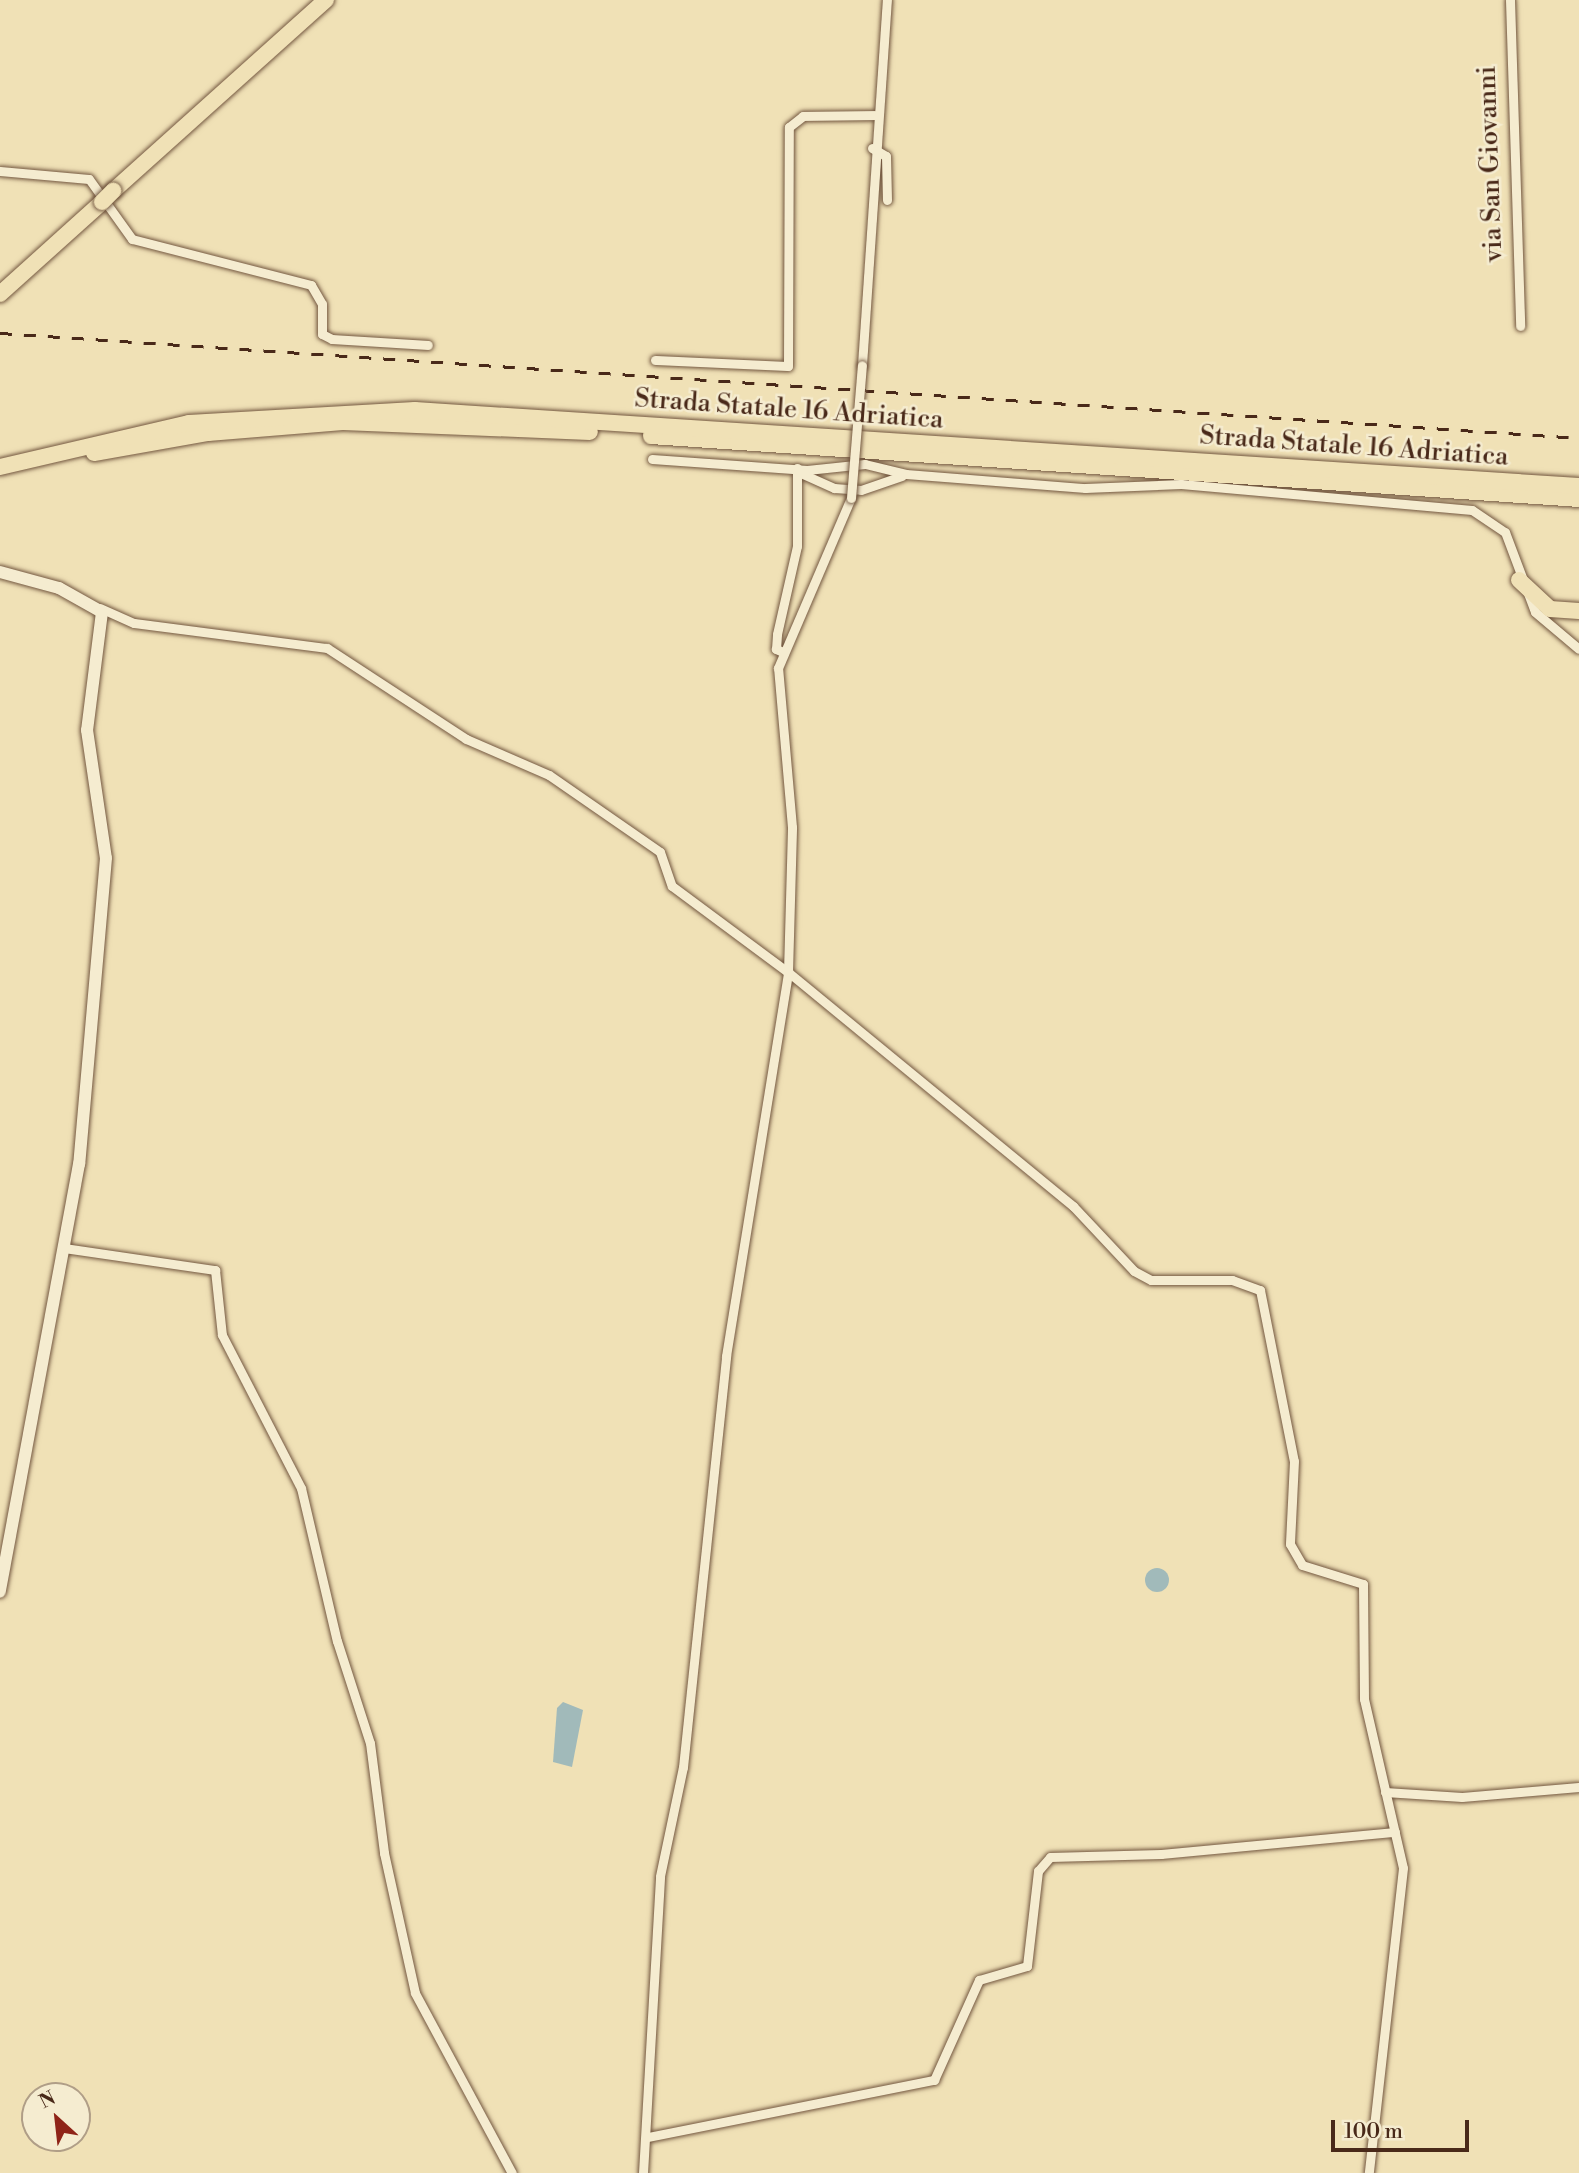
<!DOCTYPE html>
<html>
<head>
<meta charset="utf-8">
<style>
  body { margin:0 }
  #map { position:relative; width:1579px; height:2173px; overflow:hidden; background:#f0e1b6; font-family:"Libre Bodoni",serif }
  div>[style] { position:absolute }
  .water>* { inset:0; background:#a1baba }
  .round { border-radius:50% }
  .roads { filter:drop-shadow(0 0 2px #735740) drop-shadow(0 0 2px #735740) }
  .street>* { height:9px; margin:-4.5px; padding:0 4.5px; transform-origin:4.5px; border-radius:4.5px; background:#f5ecd0 }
  .secondary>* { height:12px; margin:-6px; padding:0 6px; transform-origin:6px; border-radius:6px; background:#f5ecd0 }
  .highway>* { height:16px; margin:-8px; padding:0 8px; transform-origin:8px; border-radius:8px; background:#f0e1b6 }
  .rail>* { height:2.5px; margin-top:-1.25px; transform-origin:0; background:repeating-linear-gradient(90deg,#492919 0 12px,transparent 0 24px) }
  .bridges { filter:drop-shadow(0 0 2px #735740) drop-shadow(0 0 2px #735740) }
  .street-bridge>* { height:9px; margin:-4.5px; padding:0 4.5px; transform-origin:4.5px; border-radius:4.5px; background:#f5ecd0 }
  .highway-bridge>* { height:16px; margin:-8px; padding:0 8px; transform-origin:8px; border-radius:8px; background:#f0e1b6 }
  span { translate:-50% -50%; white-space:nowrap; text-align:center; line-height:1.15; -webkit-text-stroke:5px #f5ecd0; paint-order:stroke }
  .street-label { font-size:26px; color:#492919 }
  .north { position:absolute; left:21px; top:2082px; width:70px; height:70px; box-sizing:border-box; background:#f5ecd0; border:2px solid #b09e87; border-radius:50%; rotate:333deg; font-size:19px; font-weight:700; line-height:28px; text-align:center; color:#492919 }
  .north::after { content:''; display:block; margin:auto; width:24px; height:32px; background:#8f2418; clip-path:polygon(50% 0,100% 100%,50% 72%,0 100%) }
  .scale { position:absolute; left:1331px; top:2120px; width:138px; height:32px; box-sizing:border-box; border:4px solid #492919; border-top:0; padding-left:9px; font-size:21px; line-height:24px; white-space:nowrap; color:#492919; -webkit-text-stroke:5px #f5ecd0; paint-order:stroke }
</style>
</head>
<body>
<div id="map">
  <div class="water">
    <i class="round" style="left:1145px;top:1568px;width:24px;height:24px"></i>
    <i style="clip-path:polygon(563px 1702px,583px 1710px,572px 1767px,553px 1762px,557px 1708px)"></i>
  </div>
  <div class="roads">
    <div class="street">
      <i style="left:1510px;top:0;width:326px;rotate:88.2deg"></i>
      <i style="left:872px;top:148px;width:16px;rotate:30deg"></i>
      <i style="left:886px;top:156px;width:44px;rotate:88.7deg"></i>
      <i style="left:0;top:171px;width:89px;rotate:5.1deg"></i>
      <i style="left:89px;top:179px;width:74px;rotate:54.4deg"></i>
      <i style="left:132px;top:239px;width:185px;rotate:14.4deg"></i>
      <i style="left:311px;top:285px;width:22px;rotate:60deg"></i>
      <i style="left:322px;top:304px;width:30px;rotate:90deg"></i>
      <i style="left:322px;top:334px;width:11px;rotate:27deg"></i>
      <i style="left:332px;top:339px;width:96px;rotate:3.6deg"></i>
      <i style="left:655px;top:360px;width:133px;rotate:2.6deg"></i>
      <i style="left:788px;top:366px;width:239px;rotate:-89.8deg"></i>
      <i style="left:789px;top:127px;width:18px;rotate:-38deg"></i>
      <i style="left:803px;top:116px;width:71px;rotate:-0.8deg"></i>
      <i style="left:862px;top:365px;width:366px;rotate:-86.1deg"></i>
      <i style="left:652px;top:459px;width:155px;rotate:4.1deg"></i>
      <i style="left:807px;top:470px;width:58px;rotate:-5.9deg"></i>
      <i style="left:865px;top:464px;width:42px;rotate:13.7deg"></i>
      <i style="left:906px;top:474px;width:180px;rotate:4.5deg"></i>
      <i style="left:1085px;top:488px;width:96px;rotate:-2.4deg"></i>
      <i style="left:1181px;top:484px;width:292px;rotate:5.1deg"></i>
      <i style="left:1472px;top:510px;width:40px;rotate:34deg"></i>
      <i style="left:1505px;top:532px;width:85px;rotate:69.4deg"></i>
      <i style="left:1535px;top:612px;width:57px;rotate:40.1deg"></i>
      <i style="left:796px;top:471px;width:42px;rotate:24.1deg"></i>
      <i style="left:834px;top:488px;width:27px;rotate:4deg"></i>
      <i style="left:861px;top:490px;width:43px;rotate:-18.9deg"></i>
      <i style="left:100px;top:608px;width:37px;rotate:24deg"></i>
      <i style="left:134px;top:623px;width:195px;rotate:7.4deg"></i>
      <i style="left:327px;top:648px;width:166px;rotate:33.2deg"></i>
      <i style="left:466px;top:739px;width:90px;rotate:23.4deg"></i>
      <i style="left:549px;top:775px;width:135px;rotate:34.7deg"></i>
      <i style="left:660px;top:852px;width:36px;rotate:71deg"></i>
      <i style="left:672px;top:886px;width:144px;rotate:36.6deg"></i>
      <i style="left:788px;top:972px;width:369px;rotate:39.4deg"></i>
      <i style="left:1073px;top:1206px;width:89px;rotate:46.8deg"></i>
      <i style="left:1134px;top:1271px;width:19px;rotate:28deg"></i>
      <i style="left:1151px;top:1280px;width:81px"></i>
      <i style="left:1232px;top:1280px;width:30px;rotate:20deg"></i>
      <i style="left:1260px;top:1290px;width:174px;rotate:78.8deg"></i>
      <i style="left:1294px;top:1461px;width:83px;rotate:92.8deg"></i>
      <i style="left:1290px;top:1544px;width:24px;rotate:60deg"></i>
      <i style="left:1302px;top:1565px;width:64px;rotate:17.3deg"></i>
      <i style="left:1363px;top:1584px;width:115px;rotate:89.5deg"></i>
      <i style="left:1364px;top:1699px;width:173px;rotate:77deg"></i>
      <i style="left:1403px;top:1868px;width:307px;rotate:96.4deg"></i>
      <i style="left:783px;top:652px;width:8px;rotate:-157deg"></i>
      <i style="left:776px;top:649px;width:15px;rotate:-86deg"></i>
      <i style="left:777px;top:634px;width:90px;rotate:-77.2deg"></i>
      <i style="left:797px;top:546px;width:78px;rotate:-90deg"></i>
      <i style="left:64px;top:1248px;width:153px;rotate:8.3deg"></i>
      <i style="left:215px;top:1270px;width:65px;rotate:83.9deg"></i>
      <i style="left:222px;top:1335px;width:172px;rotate:62.7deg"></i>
      <i style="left:301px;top:1488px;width:157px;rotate:76.8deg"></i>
      <i style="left:337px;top:1641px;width:107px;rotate:72.1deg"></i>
      <i style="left:370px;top:1743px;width:111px;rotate:82.7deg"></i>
      <i style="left:384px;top:1853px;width:143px;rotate:77.5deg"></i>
      <i style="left:415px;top:1993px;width:204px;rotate:61.7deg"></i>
      <i style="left:1385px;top:1792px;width:77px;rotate:3.7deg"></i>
      <i style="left:1462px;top:1797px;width:117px;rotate:-4.9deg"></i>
      <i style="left:648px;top:2137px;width:292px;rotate:-11.3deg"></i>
      <i style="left:934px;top:2080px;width:110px;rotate:-65.8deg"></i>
      <i style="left:979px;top:1980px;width:50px;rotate:-16.3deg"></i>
      <i style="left:1027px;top:1966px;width:96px;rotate:-83.4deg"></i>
      <i style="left:1038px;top:1871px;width:18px;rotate:-49deg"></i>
      <i style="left:1050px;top:1857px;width:111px;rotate:-1.5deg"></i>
      <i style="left:1161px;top:1854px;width:235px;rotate:-5.4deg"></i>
      <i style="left:643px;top:2173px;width:297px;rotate:-86.7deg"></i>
      <i style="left:660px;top:1876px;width:111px;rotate:-78.1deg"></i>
      <i style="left:683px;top:1767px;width:413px;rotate:-84deg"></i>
      <i style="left:726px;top:1356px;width:389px;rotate:-80.8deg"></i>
      <i style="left:788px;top:972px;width:145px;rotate:-88.4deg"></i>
      <i style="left:792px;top:827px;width:160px;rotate:-95deg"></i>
      <i style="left:778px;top:668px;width:185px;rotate:-66.8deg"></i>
    </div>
    <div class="secondary">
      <i style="left:0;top:572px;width:61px;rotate:15.2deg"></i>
      <i style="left:59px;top:588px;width:49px;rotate:29.2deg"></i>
      <i style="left:102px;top:612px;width:119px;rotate:97.2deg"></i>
      <i style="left:87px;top:730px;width:129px;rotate:81.6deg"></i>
      <i style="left:106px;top:858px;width:307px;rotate:95deg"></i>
      <i style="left:79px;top:1164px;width:435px;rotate:100.5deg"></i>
    </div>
    <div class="highway">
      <i style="left:113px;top:191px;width:286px;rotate:-41.9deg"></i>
      <i style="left:0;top:294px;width:137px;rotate:-42deg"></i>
      <i style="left:651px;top:436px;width:930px;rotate:3.88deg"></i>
      <i style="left:94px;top:453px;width:116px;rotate:-10deg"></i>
      <i style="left:208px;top:433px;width:135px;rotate:-4.7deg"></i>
      <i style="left:343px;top:422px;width:247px;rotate:2.3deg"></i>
      <i style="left:0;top:467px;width:194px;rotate:-13.1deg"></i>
      <i style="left:189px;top:423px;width:226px;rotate:-3.3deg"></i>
      <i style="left:415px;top:410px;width:1166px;rotate:3.74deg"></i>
      <i style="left:1519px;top:580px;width:42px;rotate:43.1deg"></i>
      <i style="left:1550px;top:609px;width:29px;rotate:4deg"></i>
    </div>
  </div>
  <div class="rail">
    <i style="left:0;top:333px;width:1582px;rotate:3.8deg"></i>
  </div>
  <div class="bridges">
    <div class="street-bridge">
      <i style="left:851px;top:498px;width:133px;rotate:-85.3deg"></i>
    </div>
    <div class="highway-bridge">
      <i style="left:102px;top:202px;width:16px;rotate:-45deg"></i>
    </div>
  </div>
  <div class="street-label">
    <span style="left:1491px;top:164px;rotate:-92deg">via San Giovanni</span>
    <span style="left:789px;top:410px;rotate:4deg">Strada Statale 16 Adriatica</span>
    <span style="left:1354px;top:447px;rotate:4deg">Strada Statale 16 Adriatica</span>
  </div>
  <div class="north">N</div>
  <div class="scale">100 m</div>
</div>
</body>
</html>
